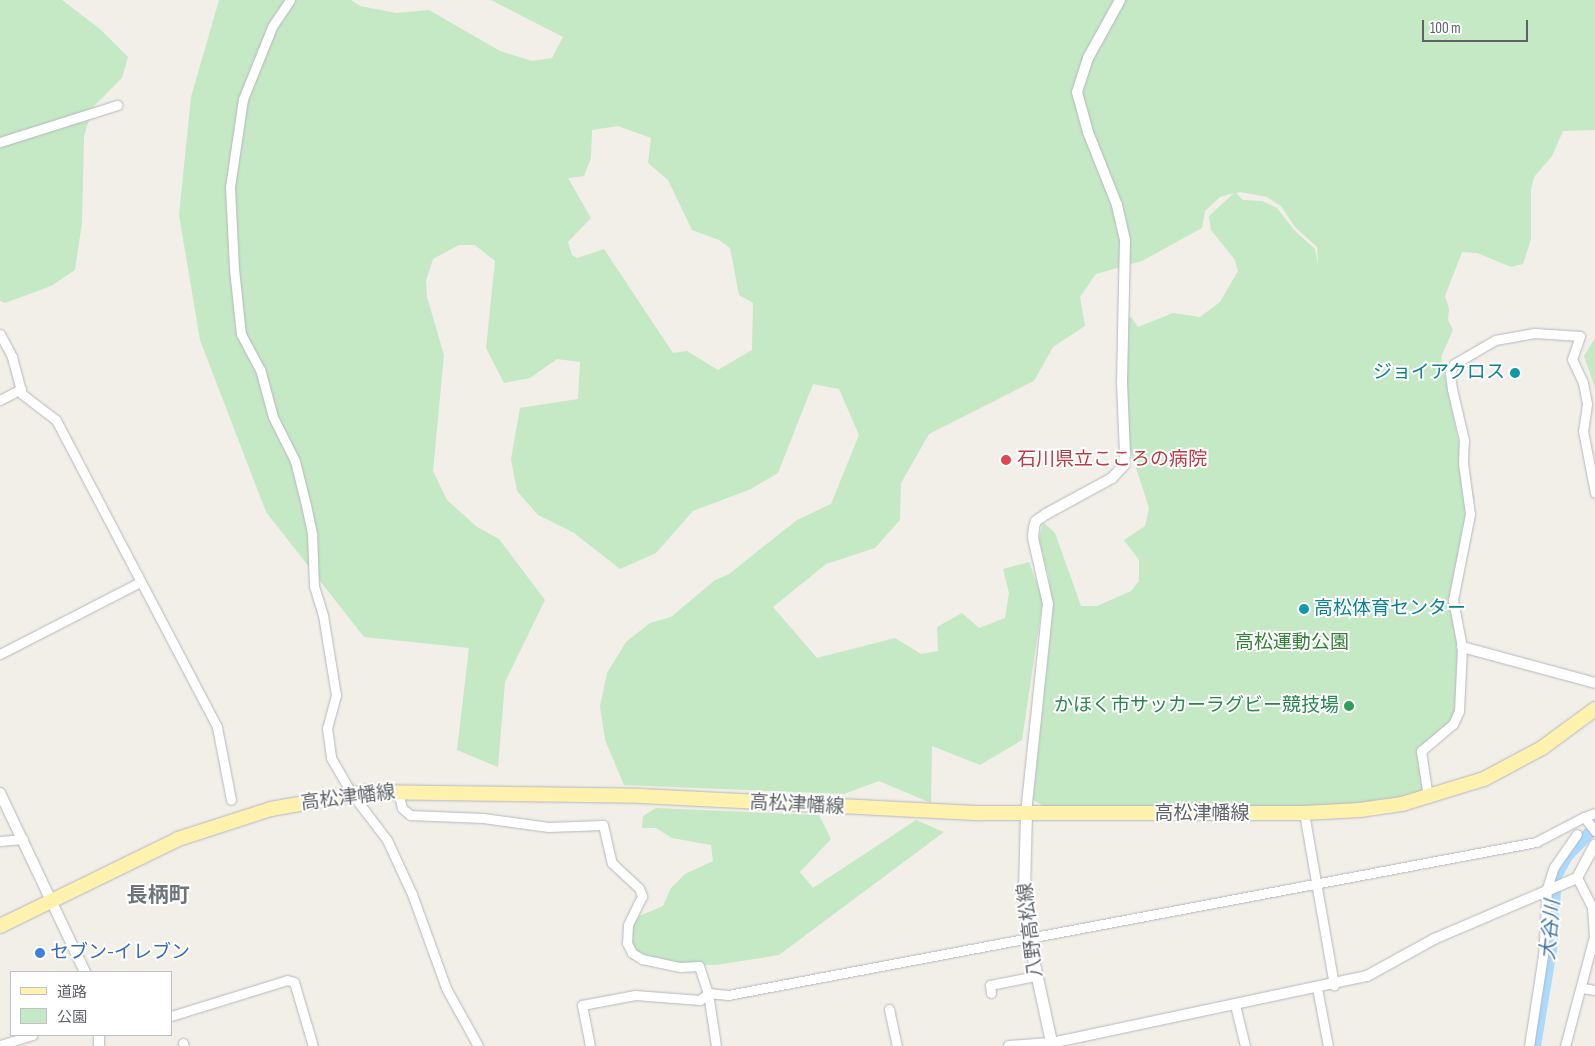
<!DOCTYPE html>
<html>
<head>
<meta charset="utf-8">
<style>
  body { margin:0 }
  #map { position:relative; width:1595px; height:1046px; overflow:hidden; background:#f1efe8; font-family:"Sofia Sans Condensed","Noto Sans JP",sans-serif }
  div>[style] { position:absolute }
  .green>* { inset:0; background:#c5e8c5 }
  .river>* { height:12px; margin:-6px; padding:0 6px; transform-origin:6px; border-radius:6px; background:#aadaff }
  .roads { filter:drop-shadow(0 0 1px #b5b8bc) drop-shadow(0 0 1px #b5b8bc) }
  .minor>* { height:9px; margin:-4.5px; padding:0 4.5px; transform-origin:4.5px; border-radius:4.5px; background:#fff }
  .tertiary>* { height:10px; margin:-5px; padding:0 5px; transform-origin:5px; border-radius:5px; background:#fff }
  .secondary>* { height:11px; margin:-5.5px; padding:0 5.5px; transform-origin:5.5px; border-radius:5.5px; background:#fff }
  .primary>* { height:14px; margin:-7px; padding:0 7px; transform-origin:7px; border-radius:7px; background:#fff2af }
  .dots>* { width:14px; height:14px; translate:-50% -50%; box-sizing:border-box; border:2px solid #fff; border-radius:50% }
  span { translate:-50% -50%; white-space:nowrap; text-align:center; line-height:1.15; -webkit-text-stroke:4px #fff; paint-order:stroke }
  .culture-label { font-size:19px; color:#0d838f }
  .right { translate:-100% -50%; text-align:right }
  .left { translate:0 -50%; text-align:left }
  .health-label { font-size:19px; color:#be3a42 }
  .park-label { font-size:19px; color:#348238 }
  .leisure-label { font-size:19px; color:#27864d }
  .street-label { font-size:19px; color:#5f6368 }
  .shop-label { font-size:19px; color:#366cbe }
  .water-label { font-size:20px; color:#4174aa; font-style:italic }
  .quarter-label { font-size:21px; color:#70757a; font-weight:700 }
  .legend { position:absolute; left:10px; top:971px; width:162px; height:65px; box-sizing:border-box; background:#fff; border:1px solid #bfc1c3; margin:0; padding:6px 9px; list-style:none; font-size:15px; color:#5f6368 }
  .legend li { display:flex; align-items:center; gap:10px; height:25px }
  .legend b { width:25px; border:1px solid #bfc1c3 }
  .scale { position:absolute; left:1422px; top:20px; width:106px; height:22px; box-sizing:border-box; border:2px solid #5f6368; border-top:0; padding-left:6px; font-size:15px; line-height:18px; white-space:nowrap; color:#5f6368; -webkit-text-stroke:4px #fff; paint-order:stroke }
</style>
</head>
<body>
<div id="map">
  <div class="green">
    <i style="clip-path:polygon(0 0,62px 0,100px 29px,128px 57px,122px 78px,93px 107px,84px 136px,82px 223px,75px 270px,51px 286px,5px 303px,0 301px)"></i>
    <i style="clip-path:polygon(evenodd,219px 0,351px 0,360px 6px,396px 13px,429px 10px,500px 51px,532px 61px,552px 58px,563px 37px,491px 0,1595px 0,1595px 130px,1563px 131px,1552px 156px,1534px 177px,1531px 189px,1531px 239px,1523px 264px,1511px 267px,1477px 253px,1462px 252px,1445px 296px,1449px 309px,1448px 320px,1453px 330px,1441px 357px,1463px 463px,1475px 499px,1464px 501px,1466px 518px,1450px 599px,1459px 641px,1457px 712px,1452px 722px,1421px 746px,1426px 793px,1336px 806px,1046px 807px,1033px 800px,1051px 626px,1049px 579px,1039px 539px,1043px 522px,1055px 533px,1081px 606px,1097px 606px,1131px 591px,1139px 581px,1139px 560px,1124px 540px,1145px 526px,1149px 508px,1130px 449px,1125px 369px,1126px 319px,1131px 317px,1138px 327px,1173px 313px,1200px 317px,1220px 302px,1238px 271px,1235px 260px,1211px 230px,1209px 216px,1234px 193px,1220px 197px,1205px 211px,1202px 228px,1142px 261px,1096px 274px,1080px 297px,1085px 326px,1053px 347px,1034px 381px,929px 434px,901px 483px,900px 520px,875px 548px,826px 564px,773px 607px,817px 658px,895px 638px,921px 654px,938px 651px,937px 627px,962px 613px,979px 628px,1005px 618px,1009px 593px,1003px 569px,1029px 562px,1043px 599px,1022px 740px,980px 765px,932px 746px,931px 803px,879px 781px,844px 794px,624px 785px,605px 740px,600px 706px,607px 673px,626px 642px,650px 623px,671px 617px,715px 580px,729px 574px,797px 520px,831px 504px,859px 435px,839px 389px,813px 384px,778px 473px,751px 489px,693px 511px,656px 553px,620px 569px,574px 533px,538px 515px,517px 491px,511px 459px,520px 408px,578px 399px,580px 362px,557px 359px,530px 378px,504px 383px,486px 348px,495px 261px,475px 245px,459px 245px,433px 259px,426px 280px,427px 297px,444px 355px,433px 471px,447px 500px,477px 527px,499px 539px,545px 600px,505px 682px,498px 767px,457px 750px,469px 648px,364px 637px,266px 512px,200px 340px,179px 215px,191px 97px,219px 0,618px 126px,651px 138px,648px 163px,668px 180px,692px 230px,719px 240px,730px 248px,739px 295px,753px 303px,752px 350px,718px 370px,687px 351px,673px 353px,604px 249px,577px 258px,572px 255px,568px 242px,591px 218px,568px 178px,584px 176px,591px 158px,592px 130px,618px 126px,219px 0,1240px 192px,1267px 197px,1281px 206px,1295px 227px,1317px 247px,1318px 265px,1315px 249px,1295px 231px,1277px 208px,1262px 201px,1243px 200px,1236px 193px,1240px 192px)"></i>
    <i style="clip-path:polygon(1595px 338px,1595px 388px,1584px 356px)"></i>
    <i style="clip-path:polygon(656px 808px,819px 815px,831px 839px,800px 872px,813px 888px,916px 820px,944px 832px,779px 955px,716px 965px,674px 965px,646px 959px,634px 951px,629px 940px,631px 928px,639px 916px,663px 906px,671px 888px,685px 874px,713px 861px,711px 845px,672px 838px,656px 828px,642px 828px,643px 816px)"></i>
  </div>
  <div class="river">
    <i style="left:1535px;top:1046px;width:98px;rotate:-80.6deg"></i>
    <i style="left:1551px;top:949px;width:73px;rotate:-86.1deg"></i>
    <i style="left:1556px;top:876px;width:23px;rotate:-61deg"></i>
    <i style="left:1567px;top:856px;width:40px;rotate:-46deg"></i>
  </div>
  <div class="roads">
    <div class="minor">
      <i style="left:290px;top:0;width:32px;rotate:124deg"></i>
      <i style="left:272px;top:27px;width:78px;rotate:111.9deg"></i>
      <i style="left:243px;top:99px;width:89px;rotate:98.4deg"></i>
      <i style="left:230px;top:187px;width:82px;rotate:87.2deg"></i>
      <i style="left:234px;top:269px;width:65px;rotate:83.9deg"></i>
      <i style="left:241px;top:334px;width:40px;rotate:62deg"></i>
      <i style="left:260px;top:369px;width:50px;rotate:74.8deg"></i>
      <i style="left:273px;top:417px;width:49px;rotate:63.4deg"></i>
      <i style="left:295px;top:461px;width:45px;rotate:76deg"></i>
      <i style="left:306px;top:505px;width:30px;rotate:78deg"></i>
      <i style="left:312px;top:534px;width:52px;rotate:87.8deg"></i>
      <i style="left:314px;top:586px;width:30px;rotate:73deg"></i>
      <i style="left:323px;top:615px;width:81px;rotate:80.8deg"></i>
      <i style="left:336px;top:695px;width:34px;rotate:105deg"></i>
      <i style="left:327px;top:728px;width:30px;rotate:82deg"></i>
      <i style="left:331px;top:758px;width:42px;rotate:59.7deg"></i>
      <i style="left:352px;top:794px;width:58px;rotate:52.7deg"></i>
      <i style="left:387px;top:840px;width:60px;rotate:65.2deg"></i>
      <i style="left:412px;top:894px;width:100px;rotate:70.1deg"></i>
      <i style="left:446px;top:988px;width:66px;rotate:61.1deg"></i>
      <i style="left:0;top:142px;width:123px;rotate:-17.5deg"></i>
      <i style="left:0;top:334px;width:26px;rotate:62deg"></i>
      <i style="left:12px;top:357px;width:38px;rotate:75deg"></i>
      <i style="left:22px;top:394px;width:43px;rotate:37.4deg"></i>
      <i style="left:56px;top:420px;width:347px;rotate:62.3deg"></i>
      <i style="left:217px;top:727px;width:74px;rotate:79.1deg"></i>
      <i style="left:0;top:400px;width:24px;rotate:-28deg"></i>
      <i style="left:0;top:654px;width:157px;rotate:-27.2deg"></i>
      <i style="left:398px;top:791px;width:17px;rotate:77deg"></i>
      <i style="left:402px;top:808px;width:11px;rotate:41deg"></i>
      <i style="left:410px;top:815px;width:73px;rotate:2.4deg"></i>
      <i style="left:483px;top:818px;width:66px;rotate:7.9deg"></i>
      <i style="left:548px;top:827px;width:55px;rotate:-2.1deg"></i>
      <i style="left:603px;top:825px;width:39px;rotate:77deg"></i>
      <i style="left:612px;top:863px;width:37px;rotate:43deg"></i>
      <i style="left:639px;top:888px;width:9px;rotate:69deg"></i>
      <i style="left:642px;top:896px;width:32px;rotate:116deg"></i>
      <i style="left:628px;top:925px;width:18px;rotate:93deg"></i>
      <i style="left:627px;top:943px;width:11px;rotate:63deg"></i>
      <i style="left:632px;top:953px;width:12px;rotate:31deg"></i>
      <i style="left:642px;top:959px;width:39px;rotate:12deg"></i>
      <i style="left:680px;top:967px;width:19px;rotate:-3deg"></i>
      <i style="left:699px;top:966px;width:28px;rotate:72deg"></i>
      <i style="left:708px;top:993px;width:54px;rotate:81.4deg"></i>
      <i style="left:1428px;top:797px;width:47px;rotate:-98.7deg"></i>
      <i style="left:1421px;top:751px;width:42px;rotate:-40.2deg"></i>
      <i style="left:1453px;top:724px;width:14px;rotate:-65deg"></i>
      <i style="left:1459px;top:711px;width:64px;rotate:-87.3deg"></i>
      <i style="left:1462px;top:647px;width:48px;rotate:-100.8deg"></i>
      <i style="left:1453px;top:600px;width:88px;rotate:-78.8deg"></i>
      <i style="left:1470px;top:514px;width:51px;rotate:-97.8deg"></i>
      <i style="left:1463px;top:463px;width:23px;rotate:-88deg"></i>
      <i style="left:1464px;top:440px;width:52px;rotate:-103.2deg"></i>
      <i style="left:1452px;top:389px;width:16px;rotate:-97deg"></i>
      <i style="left:1450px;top:373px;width:10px;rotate:-66deg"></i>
      <i style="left:1454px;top:364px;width:48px;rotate:-30.3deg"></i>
      <i style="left:1495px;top:340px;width:40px;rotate:-10deg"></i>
      <i style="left:1534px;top:333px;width:46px;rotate:3.7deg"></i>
      <i style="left:1580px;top:336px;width:24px;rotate:109deg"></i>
      <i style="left:1572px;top:359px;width:26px;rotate:65deg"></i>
      <i style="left:1583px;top:383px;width:21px;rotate:79deg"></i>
      <i style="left:1587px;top:404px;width:27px;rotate:98deg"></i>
      <i style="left:1583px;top:431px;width:63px;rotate:79deg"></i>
      <i style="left:1304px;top:813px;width:175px;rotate:80.1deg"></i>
      <i style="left:1584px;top:817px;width:12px;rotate:-20deg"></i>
      <i style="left:0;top:841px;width:23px;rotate:-5deg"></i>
      <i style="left:1317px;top:988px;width:59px;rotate:79.3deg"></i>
      <i style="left:1582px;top:988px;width:13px;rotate:9deg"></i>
      <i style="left:991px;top:993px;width:8px;rotate:-97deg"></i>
      <i style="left:990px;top:985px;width:47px;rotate:-11.1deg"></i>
      <i style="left:1235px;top:1005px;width:42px;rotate:76.3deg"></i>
      <i style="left:889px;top:1009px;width:38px;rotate:78deg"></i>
      <i style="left:171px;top:1016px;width:121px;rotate:-17.2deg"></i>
      <i style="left:287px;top:980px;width:7px;rotate:16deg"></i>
      <i style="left:294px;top:982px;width:67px;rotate:73.5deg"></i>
      <i style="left:183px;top:1043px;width:3px;rotate:72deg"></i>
      <i style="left:0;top:1045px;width:34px;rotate:-17deg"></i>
      <i style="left:590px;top:1046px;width:42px;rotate:-101deg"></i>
      <i style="left:582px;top:1005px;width:54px;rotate:-10.7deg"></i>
      <i style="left:635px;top:995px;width:65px;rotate:4.4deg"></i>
      <i style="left:700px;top:1000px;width:11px;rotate:-41deg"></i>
      <i style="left:708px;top:993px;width:20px;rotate:6deg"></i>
      <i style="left:728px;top:995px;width:822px;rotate:-10.72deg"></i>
      <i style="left:1536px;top:842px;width:54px;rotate:-27.5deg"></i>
      <i style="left:1584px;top:817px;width:18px;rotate:52deg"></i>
      <i style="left:1529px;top:1046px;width:91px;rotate:-81.2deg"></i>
      <i style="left:1543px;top:956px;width:68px;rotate:-86.6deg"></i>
      <i style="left:1547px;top:888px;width:22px;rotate:-72deg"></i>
      <i style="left:1554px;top:867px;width:40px;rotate:-55.1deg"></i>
      <i style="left:1565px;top:1046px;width:114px;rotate:-75.2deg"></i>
      <i style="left:1594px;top:936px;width:29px;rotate:-94deg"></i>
      <i style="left:1592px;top:907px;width:33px;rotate:-117deg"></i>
    </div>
    <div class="tertiary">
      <i style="left:1462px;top:647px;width:138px;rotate:15.1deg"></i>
      <i style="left:0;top:793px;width:198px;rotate:64.6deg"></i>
      <i style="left:1026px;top:813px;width:210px;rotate:-84deg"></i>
      <i style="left:1048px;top:604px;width:68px;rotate:-102.8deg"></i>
      <i style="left:1033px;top:538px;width:11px;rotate:-85deg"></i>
      <i style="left:1034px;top:527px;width:6px;rotate:-72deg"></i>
      <i style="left:1036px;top:521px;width:12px;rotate:-35deg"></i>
      <i style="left:1046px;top:514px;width:75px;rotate:-28.6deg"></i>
      <i style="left:1112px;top:478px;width:18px;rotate:-47deg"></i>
      <i style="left:1124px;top:465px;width:11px;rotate:-85deg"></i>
      <i style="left:1125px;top:454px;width:71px;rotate:-92.4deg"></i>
      <i style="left:1122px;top:383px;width:143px;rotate:-88.8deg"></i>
      <i style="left:1125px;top:240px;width:36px;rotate:-103deg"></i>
      <i style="left:1117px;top:205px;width:79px;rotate:-111.7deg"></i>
      <i style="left:1088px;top:132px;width:41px;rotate:-105.4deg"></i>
      <i style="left:1077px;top:92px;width:36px;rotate:-72deg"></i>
      <i style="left:1088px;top:58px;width:66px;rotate:-61.1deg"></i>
      <i style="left:99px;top:1046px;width:11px;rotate:-90deg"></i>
      <i style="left:1009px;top:1046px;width:42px;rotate:-4.1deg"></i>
      <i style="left:1051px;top:1043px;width:323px;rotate:-12deg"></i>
      <i style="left:1367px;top:976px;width:77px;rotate:-28.9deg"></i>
      <i style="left:1434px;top:939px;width:155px;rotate:-23.1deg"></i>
      <i style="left:1577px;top:878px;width:38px;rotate:-62deg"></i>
    </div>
    <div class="secondary">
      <i style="left:1026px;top:813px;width:76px;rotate:91.5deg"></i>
      <i style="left:1024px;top:889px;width:47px;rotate:85.1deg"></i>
      <i style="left:1028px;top:936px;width:113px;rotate:77.7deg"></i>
    </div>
    <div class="primary">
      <i style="left:0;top:926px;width:198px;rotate:-26deg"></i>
      <i style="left:178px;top:839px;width:98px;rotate:-17.9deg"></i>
      <i style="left:271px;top:809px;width:97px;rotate:-10.1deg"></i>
      <i style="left:366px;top:792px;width:275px;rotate:0.8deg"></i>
      <i style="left:641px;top:796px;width:339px;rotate:2.9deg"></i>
      <i style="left:980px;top:813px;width:324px"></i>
      <i style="left:1304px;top:813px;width:56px;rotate:-3.1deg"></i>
      <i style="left:1360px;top:810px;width:42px;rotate:-8.1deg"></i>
      <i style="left:1402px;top:804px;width:86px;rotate:-17deg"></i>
      <i style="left:1484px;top:779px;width:66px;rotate:-28.1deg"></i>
      <i style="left:1542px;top:748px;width:66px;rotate:-36.3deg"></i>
    </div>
  </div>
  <div class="dots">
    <i style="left:1515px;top:373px;background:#0f9aa8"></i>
    <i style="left:1006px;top:460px;background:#e0444e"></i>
    <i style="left:1304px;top:609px;background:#0f9aa8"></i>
    <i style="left:1349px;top:706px;background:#2e9e5b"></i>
    <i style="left:40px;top:953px;background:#3f7fe0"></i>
  </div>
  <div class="culture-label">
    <span class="right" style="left:1505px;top:373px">ジョイアクロス</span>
    <span class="left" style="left:1314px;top:609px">高松体育センター</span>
  </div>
  <div class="health-label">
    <span class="left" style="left:1017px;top:460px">石川県立こころの病院</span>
  </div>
  <div class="park-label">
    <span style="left:1292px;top:643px">高松運動公園</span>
  </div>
  <div class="leisure-label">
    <span class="right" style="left:1339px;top:706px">かほく市サッカーラグビー競技場</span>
  </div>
  <div class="street-label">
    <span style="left:348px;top:798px;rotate:-7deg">高松津幡線</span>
    <span style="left:797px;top:805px;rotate:3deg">高松津幡線</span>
    <span style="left:1202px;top:814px">高松津幡線</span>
    <span style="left:1031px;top:930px;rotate:-97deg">八野高松線</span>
  </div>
  <div class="shop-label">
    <span class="left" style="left:50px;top:953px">セブン-イレブン</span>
  </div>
  <div class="water-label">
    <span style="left:1551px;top:930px;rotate:-85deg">大谷川</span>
  </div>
  <div class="quarter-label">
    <span style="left:158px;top:896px">長柄町</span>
  </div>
  <ul class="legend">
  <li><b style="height:6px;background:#fff2af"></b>道路</li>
  <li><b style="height:14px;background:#c5e8c5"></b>公園</li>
  </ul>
  <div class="scale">100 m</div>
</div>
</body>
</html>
